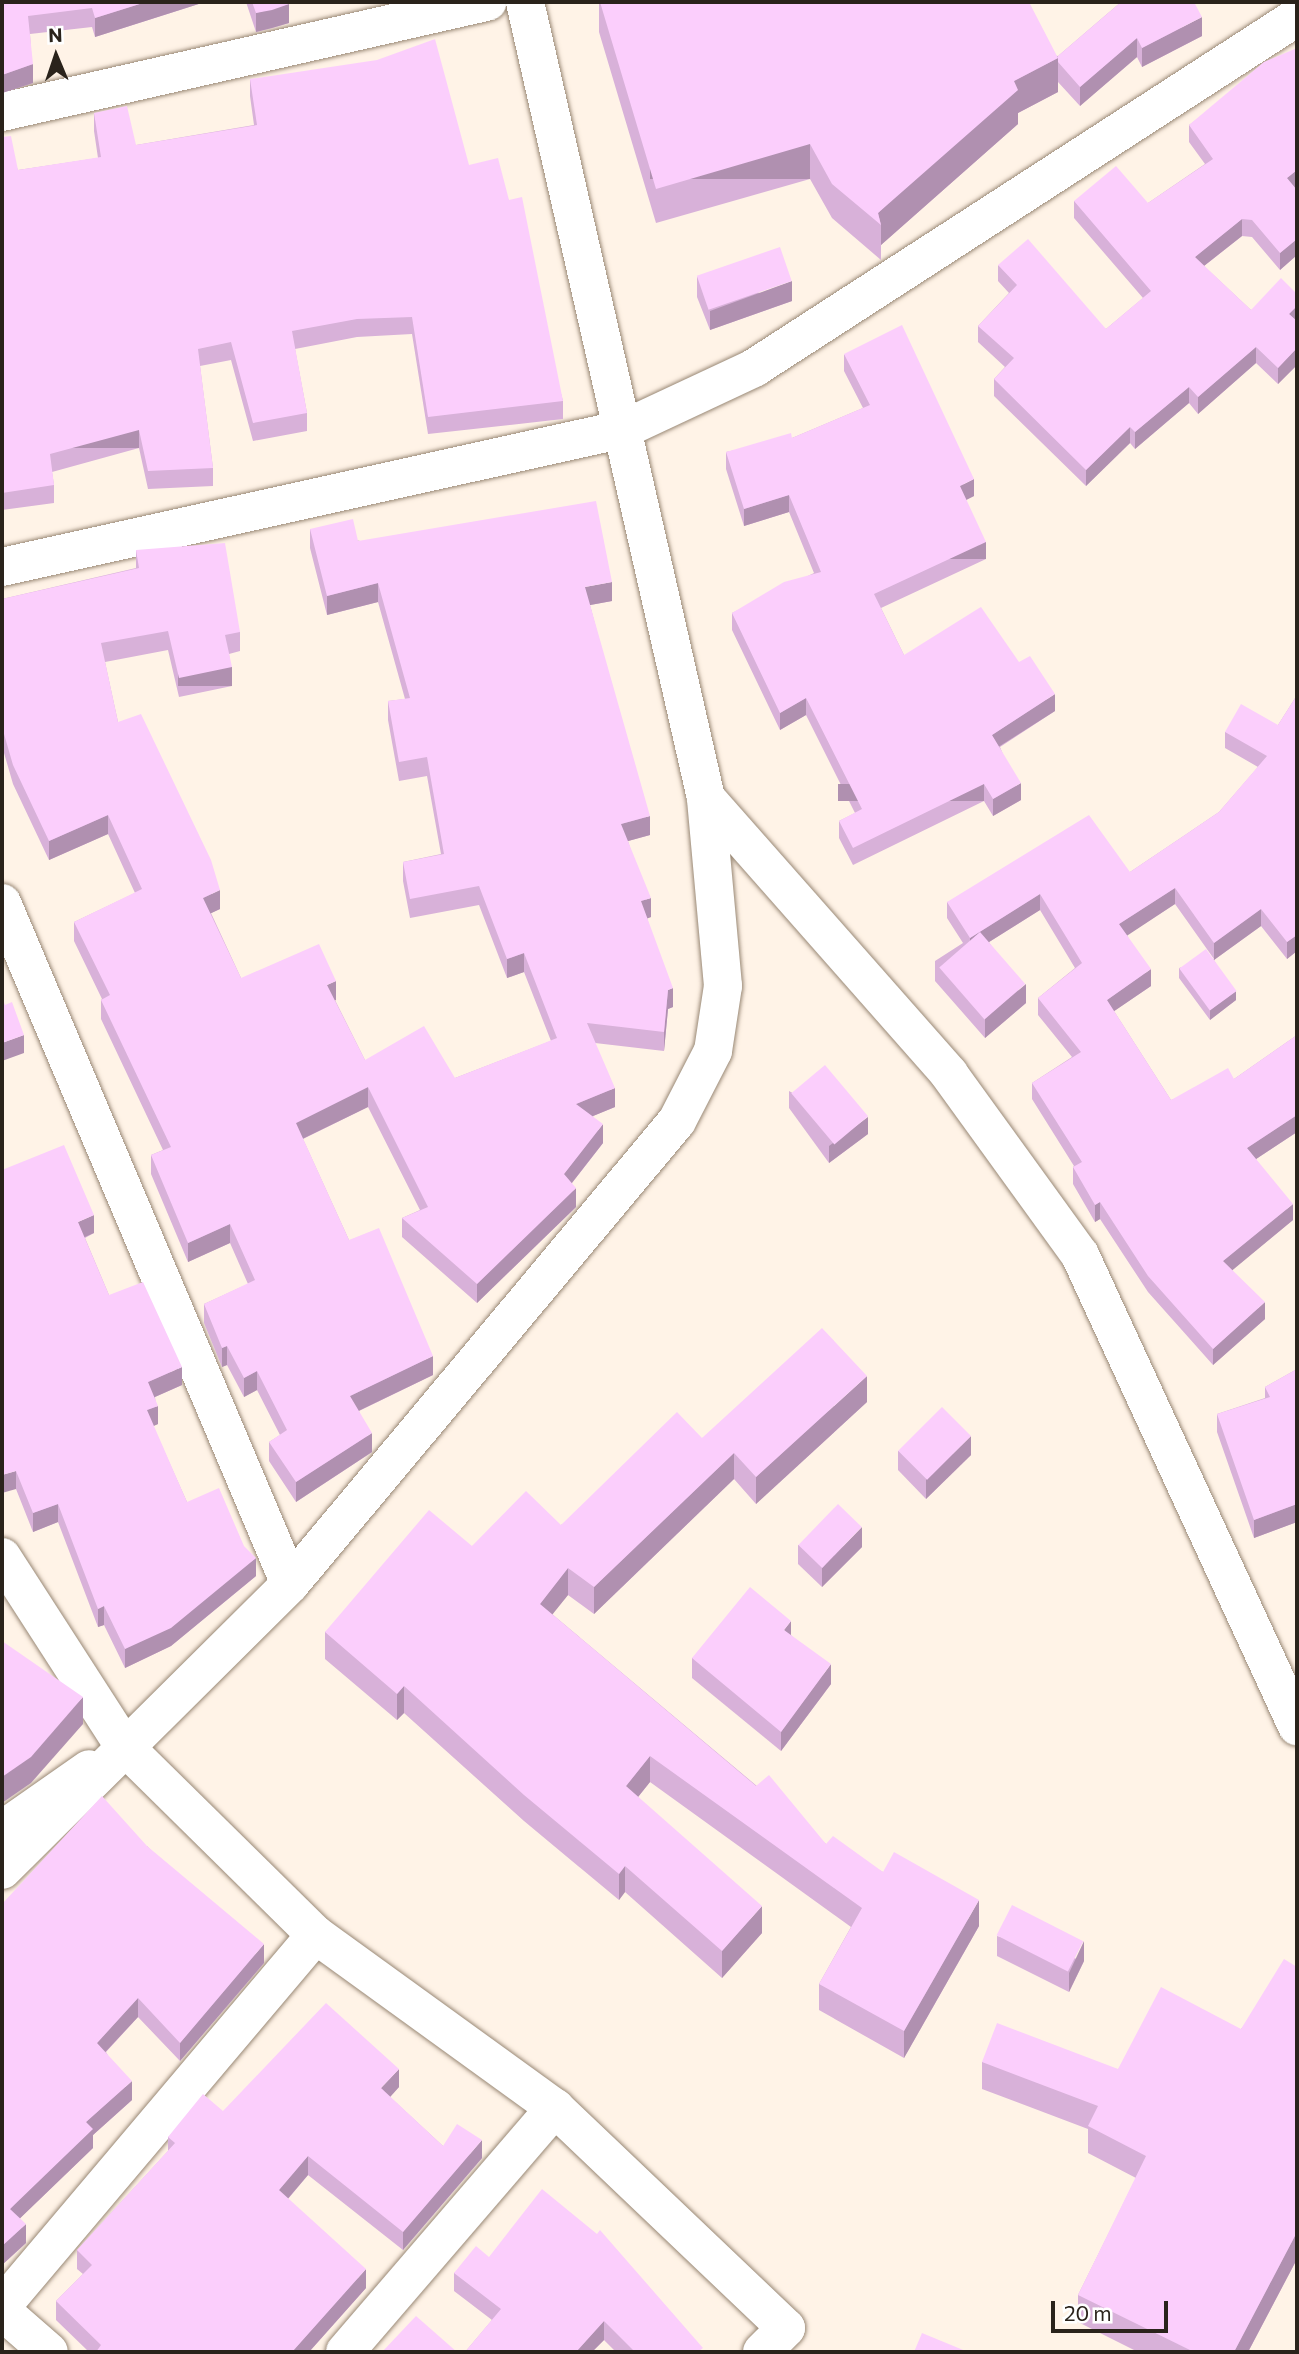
<!DOCTYPE html>
<html>
<head>
<meta charset="utf-8">
<style>
  body { margin:0 }
  #map { position:relative; width:1299px; height:2354px; overflow:hidden; background:#fff3e7; font-family:Commissioner,sans-serif }
  div>[style] { position:absolute }
  .roads { filter:drop-shadow(0 0 2px #998875) drop-shadow(0 0 2px #998875) }
  .minor>* { height:38px; margin:-19px; padding:0 19px; transform-origin:19px; border-radius:19px; background:#fff }
  .tertiary>* { height:38px; margin:-19px; padding:0 19px; transform-origin:19px; border-radius:19px; background:#fff }
  .secondary>* { height:38px; margin:-19px; padding:0 19px; transform-origin:19px; border-radius:19px; background:#fff }
  .wall>* { inset:0; background:#d8b1d9 }
  .shaded-wall>* { inset:0; background:#b090b0; transform-origin:0 0 }
  .building>* { inset:0; background:#fbcefc; transform-origin:0 0 }
  span { translate:-50% -50%; white-space:nowrap; text-align:center; line-height:1.15; -webkit-text-stroke:5px #fff; paint-order:stroke }
  .frame { position:absolute; inset:0; border:4px solid #2a231b; pointer-events:none }
  .north { position:absolute; left:21px; top:21px; width:70px; height:70px; -webkit-text-stroke:5px #fff; paint-order:stroke; rotate:358deg; font-size:19px; font-weight:700; line-height:28px; text-align:center; color:#2a231b }
  .north::after { content:''; display:block; margin:auto; width:24px; height:32px; background:#2a231b; clip-path:polygon(50% 0,100% 100%,50% 72%,0 100%) }
  .scale { position:absolute; left:1051px; top:2301px; width:117px; height:32px; box-sizing:border-box; border:4px solid #2a231b; border-top:0; padding-left:9px; font-size:21px; line-height:24px; white-space:nowrap; color:#2a231b; -webkit-text-stroke:5px #fff; paint-order:stroke }
</style>
</head>
<body>
<div id="map">
  <div class="roads">
    <div class="minor">
      <i style="left:2px;top:112px;width:498px;rotate:-12.8deg"></i>
      <i style="left:624px;top:429px;width:144px;rotate:-25.1deg"></i>
      <i style="left:754px;top:368px;width:647px;rotate:-32.88deg"></i>
      <i style="left:706px;top:798px;width:368px;rotate:48.6deg"></i>
      <i style="left:949px;top:1074px;width:223px;rotate:54.1deg"></i>
      <i style="left:1080px;top:1255px;width:519px;rotate:65.26deg"></i>
      <i style="left:2px;top:903px;width:739px;rotate:67.08deg"></i>
      <i style="left:2px;top:1557px;width:224px;rotate:57.2deg"></i>
      <i style="left:123px;top:1745px;width:271px;rotate:44.6deg"></i>
      <i style="left:316px;top:1935px;width:295px;rotate:35.9deg"></i>
      <i style="left:555px;top:2108px;width:319px;rotate:43.6deg"></i>
      <i style="left:786px;top:2328px;width:34px;rotate:135deg"></i>
      <i style="left:2px;top:1830px;width:106px;rotate:-35deg"></i>
      <i style="left:2px;top:2306px;width:486px;rotate:-49.8deg"></i>
      <i style="left:2px;top:2311px;width:62px;rotate:41.1deg"></i>
      <i style="left:345px;top:2352px;width:322px;rotate:-49.3deg"></i>
    </div>
    <div class="tertiary">
      <i style="left:2px;top:567px;width:637px;rotate:-12.51deg"></i>
    </div>
    <div class="secondary">
      <i style="left:2px;top:1870px;width:406px;rotate:-44.8deg"></i>
      <i style="left:290px;top:1584px;width:603px;rotate:-50.11deg"></i>
      <i style="left:677px;top:1121px;width:79px;rotate:-62.8deg"></i>
      <i style="left:713px;top:1051px;width:66px;rotate:-81.3deg"></i>
      <i style="left:723px;top:986px;width:189px;rotate:-95.2deg"></i>
      <i style="left:706px;top:798px;width:816px;rotate:-102.81deg"></i>
    </div>
  </div>
  <div class="wall">
    <i style="clip-path:polygon(2px 2px,205px 2px,95px 37px,92px 27px,30px 34px,33px 83px,2px 93px)"></i>
    <i style="clip-path:polygon(246px 2px,288px 2px,289px 23px,272px 28px,256px 32px)"></i>
    <i style="clip-path:polygon(599px 2px,754px 2px,1058px 56px,1121px 2px,1202px 36px,1142px 67px,1137px 57px,1080px 106px,1058px 82px,1058px 92px,1018px 113px,1018px 124px,881px 245px,881px 260px,832px 218px,810px 179px,656px 223px,599px 32px)"></i>
    <i style="clip-path:polygon(1297px 48px,1297px 186px,1296px 188px,1297px 190px,1297px 255px,1280px 270px,1252px 237px,1242px 236px,1204px 266px,1251px 310px,1297px 294px,1297px 365px,1278px 384px,1256px 363px,1198px 414px,1189px 403px,1135px 449px,1130px 443px,1086px 486px,994px 396px,994px 379px,1005px 367px,978px 342px,978px 326px,1009px 293px,998px 281px,998px 265px,1106px 329px,1143px 298px,1074px 218px,1074px 201px,1148px 203px,1205px 164px,1189px 142px,1189px 125px)"></i>
    <i style="clip-path:polygon(250px 79px,469px 165px,509px 200px,563px 401px,563px 419px,428px 434px,412px 334px,357px 337px,295px 349px,307px 413px,307px 431px,253px 441px,231px 360px,200px 366px,213px 468px,213px 486px,148px 489px,139px 448px,52px 472px,54px 485px,54px 503px,2px 510px,2px 137px,18px 170px,98px 158px,94px 131px,94px 113px,136px 145px,254px 125px,250px 96px)"></i>
    <i style="clip-path:polygon(697px 277px,792px 301px,710px 330px,697px 297px)"></i>
    <i style="clip-path:polygon(844px 354px,974px 496px,966px 500px,986px 559px,881px 608px,904px 655px,1019px 662px,1055px 711px,1000px 747px,1021px 800px,993px 816px,984px 801px,853px 865px,839px 838px,839px 821px,855px 813px,806px 715px,780px 730px,732px 630px,732px 613px,814px 573px,789px 512px,744px 526px,726px 469px,726px 452px,792px 438px,863px 408px,844px 371px)"></i>
    <i style="clip-path:polygon(310px 529px,612px 601px,590px 605px,650px 835px,628px 841px,651px 917px,647px 918px,673px 1007px,668px 1009px,664px 1051px,595px 1043px,615px 1107px,593px 1116px,603px 1143px,572px 1183px,576px 1207px,477px 1303px,402px 1237px,402px 1218px,420px 1210px,368px 1107px,303px 1139px,349px 1240px,433px 1375px,359px 1411px,372px 1452px,296px 1502px,269px 1461px,269px 1442px,280px 1435px,257px 1390px,244px 1397px,227px 1365px,222px 1367px,204px 1323px,204px 1304px,248px 1284px,230px 1243px,188px 1262px,151px 1174px,151px 1155px,163px 1150px,101px 1019px,101px 1000px,102px 999px,74px 941px,74px 922px,135px 893px,108px 834px,49px 860px,13px 784px,2px 746px,2px 599px,136px 568px,136px 550px,240px 632px,240px 651px,229px 654px,232px 686px,179px 697px,168px 650px,105px 662px,118px 722px,220px 909px,211px 913px,241px 978px,336px 1000px,335px 1000px,365px 1060px,455px 1078px,551px 1041px,524px 972px,507px 978px,479px 905px,410px 918px,403px 881px,403px 862px,441px 854px,427px 776px,399px 781px,388px 720px,388px 701px,405px 699px,378px 602px,327px 615px,310px 548px)"></i>
    <i style="clip-path:polygon(1297px 695px,1297px 951px,1287px 959px,1261px 926px,1214px 960px,1236px 1000px,1210px 1020px,1179px 978px,1179px 968px,1214px 959px,1175px 904px,1127px 935px,1151px 986px,1114px 1011px,1171px 1100px,1234px 1079px,1297px 1035px,1297px 1132px,1256px 1159px,1293px 1220px,1232px 1270px,1265px 1319px,1213px 1365px,1148px 1292px,1100px 1219px,1095px 1222px,1073px 1184px,1073px 1167px,1074px 1166px,1032px 1099px,1032px 1083px,1072px 1057px,1038px 1015px,1038px 998px,1075px 968px,1040px 910px,989px 942px,1026px 1003px,985px 1038px,935px 981px,935px 961px,963px 943px,947px 918px,947px 902px,1130px 872px,1219px 812px,1258px 767px,1225px 748px,1225px 732px,1278px 725px)"></i>
    <i style="clip-path:polygon(789px 1091px,868px 1134px,829px 1163px,789px 1108px)"></i>
    <i style="clip-path:polygon(2px 1170px,94px 1233px,85px 1238px,109px 1295px,182px 1385px,155px 1397px,158px 1424px,153px 1426px,187px 1502px,256px 1576px,171px 1646px,125px 1668px,104px 1625px,98px 1627px,58px 1522px,33px 1532px,16px 1489px)"></i>
    <i style="clip-path:polygon(1297px 1369px,1297px 1522px,1254px 1538px,1217px 1432px,1217px 1414px,1265px 1398px,1265px 1387px)"></i>
    <i style="clip-path:polygon(867px 1402px,756px 1504px,734px 1479px,594px 1614px,568px 1595px,552px 1614px,826px 1844px,883px 1872px,979px 1926px,904px 2058px,819px 2010px,819px 1984px,851px 1927px,650px 1782px,638px 1797px,762px 1933px,722px 1978px,625px 1892px,619px 1900px,524px 1821px,404px 1713px,397px 1720px,325px 1659px,325px 1632px,472px 1546px,561px 1525px,702px 1438px)"></i>
    <i style="clip-path:polygon(898px 1451px,971px 1455px,926px 1499px,898px 1470px)"></i>
    <i style="clip-path:polygon(798px 1545px,862px 1547px,822px 1587px,798px 1564px)"></i>
    <i style="clip-path:polygon(791px 1635px,831px 1684px,781px 1751px,692px 1678px,692px 1658px)"></i>
    <i style="clip-path:polygon(147px 1846px,264px 1963px,180px 2061px,138px 2017px,106px 2052px,132px 2100px,93px 2135px,93px 2148px,20px 2218px,26px 2243px,2px 2265px,2px 1904px)"></i>
    <i style="clip-path:polygon(997px 1936px,1084px 1961px,1069px 1992px,997px 1956px)"></i>
    <i style="clip-path:polygon(1297px 1967px,1297px 2259px,1248px 2352px,1138px 2352px,1078px 2322px,1078px 2295px,1136px 2178px,1088px 2153px,1088px 2129px,982px 2089px,982px 2062px,1118px 2069px,1241px 2029px)"></i>
    <i style="clip-path:polygon(399px 2087px,390px 2097px,443px 2146px,482px 2158px,403px 2250px,308px 2175px,288px 2199px,366px 2288px,309px 2352px,89px 2352px,56px 2320px,56px 2301px,83px 2274px,77px 2269px,77px 2250px,168px 2151px,168px 2137px,223px 2111px)"></i>
    <i style="clip-path:polygon(489px 2257px,703px 2352px,616px 2352px,604px 2340px,592px 2352px,465px 2352px,492px 2320px,454px 2291px,454px 2273px)"></i>
  </div>
  <div class="shaded-wall">
    <i style="clip-path:polygon(146px 2px,205px 2px,95px 37px,95px 18px)"></i>
    <i style="clip-path:polygon(289px 4px,289px 23px,272px 28px,256px 32px,256px 13px)"></i>
    <i style="clip-path:polygon(1202px 17px,1202px 36px,1142px 67px,1142px 48px)"></i>
    <i style="clip-path:polygon(1137px 38px,1137px 57px,1080px 106px,1080px 87px)"></i>
    <i style="clip-path:polygon(1058px 58px,1058px 92px,1018px 113px,1018px 124px,881px 245px,881px 225px,878px 213px,1014px 81px)"></i>
    <i style="clip-path:polygon(33px 64px,33px 83px,2px 93px,2px 75px)"></i>
    <i style="left:810px;top:144px;width:35px;height:160px;rotate:90deg"></i>
    <i style="clip-path:polygon(1297px 170px,1297px 186px,1287px 195px,1287px 178px)"></i>
    <i style="clip-path:polygon(1242px 219px,1242px 236px,1195px 273px,1195px 257px)"></i>
    <i style="clip-path:polygon(1297px 239px,1297px 255px,1280px 270px,1280px 253px)"></i>
    <i style="clip-path:polygon(792px 281px,792px 301px,710px 330px,710px 311px)"></i>
    <i style="clip-path:polygon(1297px 306px,1297px 322px,1289px 314px)"></i>
    <i style="clip-path:polygon(1256px 347px,1256px 363px,1198px 414px,1198px 397px)"></i>
    <i style="clip-path:polygon(1297px 348px,1297px 365px,1278px 384px,1278px 368px)"></i>
    <i style="clip-path:polygon(1189px 387px,1189px 403px,1135px 449px,1135px 432px)"></i>
    <i style="clip-path:polygon(1130px 427px,1130px 443px,1086px 486px,1086px 470px)"></i>
    <i style="left:139px;top:430px;width:18px;height:92px;rotate:90deg"></i>
    <i style="clip-path:polygon(974px 479px,974px 496px,960px 503px,960px 486px)"></i>
    <i style="clip-path:polygon(789px 495px,789px 512px,744px 526px,744px 509px)"></i>
    <i style="left:986px;top:542px;width:17px;height:123px;rotate:90deg"></i>
    <i style="clip-path:polygon(612px 582px,612px 601px,585px 606px,585px 587px)"></i>
    <i style="clip-path:polygon(378px 583px,378px 602px,327px 615px,327px 596px)"></i>
    <i style="left:232px;top:667px;width:19px;height:54px;rotate:90deg"></i>
    <i style="clip-path:polygon(1055px 694px,1055px 711px,992px 751px,992px 735px)"></i>
    <i style="clip-path:polygon(806px 698px,806px 715px,780px 730px,780px 713px)"></i>
    <i style="clip-path:polygon(1021px 783px,1021px 800px,993px 816px,993px 799px)"></i>
    <i style="left:984px;top:784px;width:17px;height:146px;rotate:90deg"></i>
    <i style="clip-path:polygon(108px 815px,108px 834px,49px 860px,49px 841px)"></i>
    <i style="clip-path:polygon(650px 816px,650px 835px,621px 843px,621px 824px)"></i>
    <i style="clip-path:polygon(1175px 888px,1175px 904px,1119px 941px,1119px 924px)"></i>
    <i style="clip-path:polygon(220px 890px,220px 909px,203px 917px,203px 898px)"></i>
    <i style="clip-path:polygon(1040px 894px,1040px 910px,970px 954px,970px 938px)"></i>
    <i style="clip-path:polygon(651px 898px,651px 917px,641px 921px,641px 901px)"></i>
    <i style="clip-path:polygon(1261px 909px,1261px 926px,1214px 960px,1214px 943px)"></i>
    <i style="clip-path:polygon(1297px 935px,1297px 951px,1287px 959px,1287px 942px)"></i>
    <i style="clip-path:polygon(524px 953px,524px 972px,507px 978px,507px 959px)"></i>
    <i style="clip-path:polygon(1151px 969px,1151px 986px,1107px 1016px,1107px 1000px)"></i>
    <i style="clip-path:polygon(336px 981px,336px 1000px,327px 1004px,327px 985px)"></i>
    <i style="clip-path:polygon(1026px 984px,1026px 1003px,985px 1038px,985px 1018px)"></i>
    <i style="clip-path:polygon(673px 988px,673px 1007px,668px 1009px,664px 1051px,664px 1032px,668px 990px)"></i>
    <i style="clip-path:polygon(1236px 991px,1236px 1000px,1210px 1020px,1210px 1010px)"></i>
    <i style="clip-path:polygon(24px 1035px,24px 1053px,2px 1061px,2px 1043px)"></i>
    <i style="clip-path:polygon(368px 1087px,368px 1107px,296px 1142px,296px 1123px)"></i>
    <i style="clip-path:polygon(615px 1088px,615px 1107px,576px 1123px,576px 1104px)"></i>
    <i style="clip-path:polygon(1297px 1115px,1297px 1132px,1247px 1165px,1247px 1148px)"></i>
    <i style="clip-path:polygon(868px 1117px,868px 1134px,829px 1163px,829px 1146px)"></i>
    <i style="clip-path:polygon(603px 1124px,603px 1143px,564px 1193px,564px 1174px)"></i>
    <i style="clip-path:polygon(576px 1188px,576px 1207px,477px 1303px,477px 1284px)"></i>
    <i style="clip-path:polygon(1100px 1202px,1100px 1219px,1095px 1222px,1095px 1205px)"></i>
    <i style="clip-path:polygon(1293px 1204px,1293px 1220px,1223px 1278px,1223px 1261px)"></i>
    <i style="clip-path:polygon(94px 1215px,94px 1233px,78px 1240px,78px 1222px)"></i>
    <i style="clip-path:polygon(230px 1224px,230px 1243px,188px 1262px,188px 1243px)"></i>
    <i style="clip-path:polygon(1265px 1302px,1265px 1319px,1213px 1365px,1213px 1349px)"></i>
    <i style="clip-path:polygon(227px 1346px,227px 1365px,222px 1367px,222px 1348px)"></i>
    <i style="clip-path:polygon(433px 1356px,433px 1375px,350px 1415px,350px 1396px)"></i>
    <i style="clip-path:polygon(182px 1367px,182px 1385px,148px 1400px,148px 1382px)"></i>
    <i style="clip-path:polygon(257px 1371px,257px 1390px,244px 1397px,244px 1378px)"></i>
    <i style="clip-path:polygon(867px 1376px,867px 1402px,756px 1504px,756px 1477px)"></i>
    <i style="clip-path:polygon(158px 1406px,158px 1424px,147px 1429px,147px 1410px)"></i>
    <i style="clip-path:polygon(372px 1433px,372px 1452px,296px 1502px,296px 1482px)"></i>
    <i style="clip-path:polygon(971px 1436px,971px 1455px,926px 1499px,926px 1480px)"></i>
    <i style="clip-path:polygon(734px 1453px,734px 1479px,594px 1614px,594px 1587px)"></i>
    <i style="clip-path:polygon(16px 1471px,16px 1489px,2px 1493px,2px 1475px)"></i>
    <i style="clip-path:polygon(58px 1504px,58px 1522px,33px 1532px,33px 1513px)"></i>
    <i style="clip-path:polygon(1297px 1504px,1297px 1522px,1254px 1538px,1254px 1520px)"></i>
    <i style="clip-path:polygon(862px 1527px,862px 1547px,822px 1587px,822px 1568px)"></i>
    <i style="clip-path:polygon(256px 1558px,256px 1576px,171px 1646px,125px 1668px,125px 1649px)"></i>
    <i style="clip-path:polygon(568px 1568px,568px 1595px,540px 1630px,540px 1604px)"></i>
    <i style="clip-path:polygon(104px 1606px,104px 1625px,98px 1627px,98px 1609px)"></i>
    <i style="clip-path:polygon(791px 1621px,791px 1640px,784px 1630px)"></i>
    <i style="clip-path:polygon(831px 1664px,831px 1684px,781px 1751px,781px 1732px)"></i>
    <i style="clip-path:polygon(404px 1686px,404px 1713px,397px 1720px,397px 1694px)"></i>
    <i style="clip-path:polygon(83px 1697px,83px 1724px,31px 1783px,2px 1803px,2px 1777px)"></i>
    <i style="clip-path:polygon(650px 1756px,650px 1782px,626px 1812px,626px 1786px)"></i>
    <i style="clip-path:polygon(625px 1866px,625px 1892px,619px 1900px,619px 1874px)"></i>
    <i style="clip-path:polygon(979px 1900px,979px 1926px,904px 2058px,904px 2031px)"></i>
    <i style="clip-path:polygon(762px 1906px,762px 1933px,722px 1978px,722px 1951px)"></i>
    <i style="clip-path:polygon(1084px 1941px,1084px 1961px,1069px 1992px,1069px 1973px)"></i>
    <i style="clip-path:polygon(264px 1944px,264px 1963px,180px 2061px,180px 2043px)"></i>
    <i style="clip-path:polygon(138px 1998px,138px 2017px,97px 2061px,97px 2043px)"></i>
    <i style="clip-path:polygon(399px 2069px,399px 2087px,381px 2107px,381px 2088px)"></i>
    <i style="clip-path:polygon(132px 2081px,132px 2100px,93px 2135px,93px 2148px,10px 2228px,10px 2209px,86px 2122px)"></i>
    <i style="clip-path:polygon(482px 2140px,482px 2158px,403px 2250px,403px 2232px)"></i>
    <i style="clip-path:polygon(308px 2156px,308px 2175px,279px 2209px,279px 2190px)"></i>
    <i style="clip-path:polygon(26px 2224px,26px 2243px,2px 2265px,2px 2246px)"></i>
    <i style="clip-path:polygon(1297px 2232px,1297px 2259px,1248px 2352px,1234px 2352px)"></i>
    <i style="clip-path:polygon(366px 2269px,366px 2288px,309px 2352px,292px 2352px)"></i>
    <i style="clip-path:polygon(604px 2321px,604px 2340px,592px 2352px,576px 2352px)"></i>
  </div>
  <div class="building">
    <i style="clip-path:polygon(2px 2px,146px 2px,95px 18px,92px 8px,28px 16px,33px 64px,2px 75px)"></i>
    <i style="clip-path:polygon(252px 2px,288px 2px,289px 4px,272px 10px,256px 13px)"></i>
    <i style="clip-path:polygon(600px 2px,754px 2px,786px 4px,786px 2px,1029px 2px,1058px 58px,1014px 81px,1018px 90px,878px 213px,881px 225px,832px 184px,810px 144px,656px 189px)"></i>
    <i style="clip-path:polygon(1121px 2px,1194px 2px,1202px 17px,1142px 48px,1137px 38px,1080px 87px,1058px 62px,1058px 56px)"></i>
    <i style="clip-path:polygon(435px 39px,469px 165px,498px 158px,509px 200px,522px 197px,563px 401px,428px 417px,412px 317px,357px 319px,292px 331px,307px 413px,253px 423px,231px 342px,198px 349px,213px 468px,148px 471px,139px 430px,50px 454px,54px 485px,2px 493px,2px 137px,11px 136px,18px 170px,101px 157px,94px 113px,127px 106px,136px 145px,257px 125px,250px 79px,377px 60px)"></i>
    <i style="clip-path:polygon(1297px 48px,1297px 170px,1287px 178px,1297px 190px,1297px 239px,1280px 253px,1252px 220px,1242px 219px,1195px 257px,1251px 310px,1281px 278px,1297px 294px,1297px 306px,1289px 314px,1297px 321px,1297px 348px,1278px 368px,1256px 347px,1198px 397px,1189px 387px,1135px 432px,1130px 427px,1086px 470px,994px 379px,1014px 358px,978px 326px,1017px 285px,998px 265px,1028px 239px,1106px 329px,1151px 291px,1074px 201px,1116px 166px,1148px 203px,1213px 159px,1189px 125px,1264px 62px)"></i>
    <i style="left:780px;top:247px;width:36px;height:88px;rotate:71deg"></i>
    <i style="clip-path:polygon(902px 325px,974px 479px,960px 486px,986px 542px,874px 594px,904px 655px,981px 607px,1019px 662px,1030px 656px,1055px 694px,992px 735px,1021px 783px,993px 799px,984px 784px,853px 848px,839px 821px,862px 809px,806px 698px,780px 713px,732px 613px,784px 582px,821px 572px,789px 495px,744px 509px,726px 452px,791px 433px,792px 438px,870px 405px,844px 354px)"></i>
    <i style="clip-path:polygon(596px 501px,612px 582px,585px 587px,650px 816px,621px 824px,651px 898px,641px 901px,673px 988px,668px 990px,664px 1032px,587px 1023px,615px 1088px,576px 1104px,603px 1124px,564px 1174px,576px 1188px,477px 1284px,402px 1218px,428px 1207px,368px 1087px,296px 1123px,349px 1240px,379px 1228px,433px 1356px,350px 1396px,372px 1433px,296px 1482px,269px 1442px,287px 1430px,257px 1371px,244px 1378px,227px 1346px,222px 1348px,204px 1304px,255px 1280px,230px 1224px,188px 1243px,151px 1155px,171px 1147px,101px 1000px,110px 995px,74px 922px,142px 889px,108px 815px,49px 841px,13px 765px,2px 727px,2px 599px,139px 568px,136px 550px,225px 543px,240px 632px,225px 635px,232px 667px,179px 678px,168px 631px,101px 643px,118px 722px,141px 714px,211px 860px,220px 890px,203px 898px,241px 978px,319px 944px,336px 981px,327px 985px,365px 1060px,424px 1026px,455px 1078px,557px 1038px,524px 953px,507px 959px,479px 886px,410px 899px,403px 862px,444px 854px,427px 757px,399px 762px,388px 701px,410px 698px,378px 583px,327px 596px,310px 529px,353px 519px,358px 541px)"></i>
    <i style="clip-path:polygon(1297px 695px,1297px 935px,1287px 942px,1261px 909px,1214px 943px,1175px 888px,1119px 924px,1151px 969px,1107px 1000px,1171px 1100px,1228px 1068px,1234px 1079px,1297px 1035px,1297px 1115px,1247px 1148px,1293px 1204px,1223px 1261px,1265px 1302px,1213px 1349px,1148px 1276px,1100px 1202px,1095px 1205px,1073px 1167px,1082px 1162px,1032px 1083px,1081px 1052px,1038px 998px,1082px 963px,1040px 894px,970px 938px,947px 902px,1089px 815px,1130px 872px,1219px 812px,1267px 756px,1225px 732px,1241px 704px,1278px 725px)"></i>
    <i style="left:980px;top:932px;width:69px;height:54px;rotate:49deg"></i>
    <i style="left:1206px;top:949px;width:52px;height:33px;rotate:54deg"></i>
    <i style="clip-path:polygon(2px 997px,5px 1005px,12px 1002px,24px 1035px,2px 1043px)"></i>
    <i style="left:825px;top:1065px;width:67px;height:44px;rotate:50deg"></i>
    <i style="clip-path:polygon(64px 1145px,94px 1215px,78px 1222px,109px 1295px,143px 1282px,182px 1367px,148px 1382px,158px 1406px,147px 1410px,187px 1502px,219px 1488px,244px 1546px,256px 1558px,171px 1628px,125px 1649px,104px 1606px,98px 1609px,58px 1504px,33px 1513px,16px 1471px,2px 1475px,2px 1170px)"></i>
    <i style="clip-path:polygon(822px 1328px,867px 1376px,756px 1477px,734px 1453px,594px 1587px,568px 1568px,540px 1604px,756px 1786px,769px 1775px,826px 1844px,833px 1836px,883px 1872px,894px 1852px,979px 1900px,904px 2031px,819px 1984px,862px 1908px,650px 1756px,626px 1786px,762px 1906px,722px 1951px,625px 1866px,619px 1874px,524px 1795px,404px 1686px,397px 1694px,325px 1632px,429px 1510px,472px 1546px,526px 1491px,561px 1525px,677px 1412px,702px 1438px)"></i>
    <i style="clip-path:polygon(1297px 1369px,1297px 1504px,1254px 1520px,1217px 1414px,1270px 1397px,1265px 1387px)"></i>
    <i style="left:942px;top:1407px;width:41px;height:62px;rotate:45deg"></i>
    <i style="left:838px;top:1504px;width:33px;height:57px;rotate:44deg"></i>
    <i style="clip-path:polygon(750px 1587px,791px 1621px,784px 1630px,831px 1664px,781px 1732px,692px 1658px)"></i>
    <i style="clip-path:polygon(2px 1641px,83px 1697px,31px 1757px,2px 1777px)"></i>
    <i style="clip-path:polygon(102px 1796px,147px 1846px,264px 1944px,180px 2043px,138px 1998px,97px 2043px,132px 2081px,86px 2122px,93px 2129px,10px 2209px,26px 2224px,2px 2246px,2px 1904px)"></i>
    <i style="left:1012px;top:1905px;width:80px;height:34px;rotate:27deg"></i>
    <i style="clip-path:polygon(1284px 1959px,1297px 1967px,1297px 2232px,1234px 2352px,1194px 2352px,1078px 2295px,1146px 2156px,1088px 2126px,1098px 2106px,982px 2062px,997px 2023px,1118px 2069px,1161px 1987px,1241px 2029px)"></i>
    <i style="clip-path:polygon(326px 2003px,399px 2069px,381px 2088px,443px 2146px,457px 2124px,482px 2140px,403px 2232px,308px 2156px,279px 2190px,366px 2269px,292px 2352px,96px 2352px,101px 2345px,56px 2301px,92px 2265px,77px 2250px,175px 2143px,168px 2137px,203px 2094px,223px 2111px)"></i>
    <i style="clip-path:polygon(542px 2189px,597px 2234px,600px 2230px,703px 2348px,698px 2352px,635px 2352px,604px 2321px,576px 2352px,465px 2352px,501px 2309px,454px 2273px,476px 2246px,489px 2257px)"></i>
    <i style="clip-path:polygon(416px 2316px,457px 2352px,382px 2352px)"></i>
    <i style="clip-path:polygon(922px 2333px,968px 2352px,914px 2352px)"></i>
  </div>
  <div class="frame"></div>
  <div class="north">N</div>
  <div class="scale">20 m</div>
</div>
</body>
</html>
